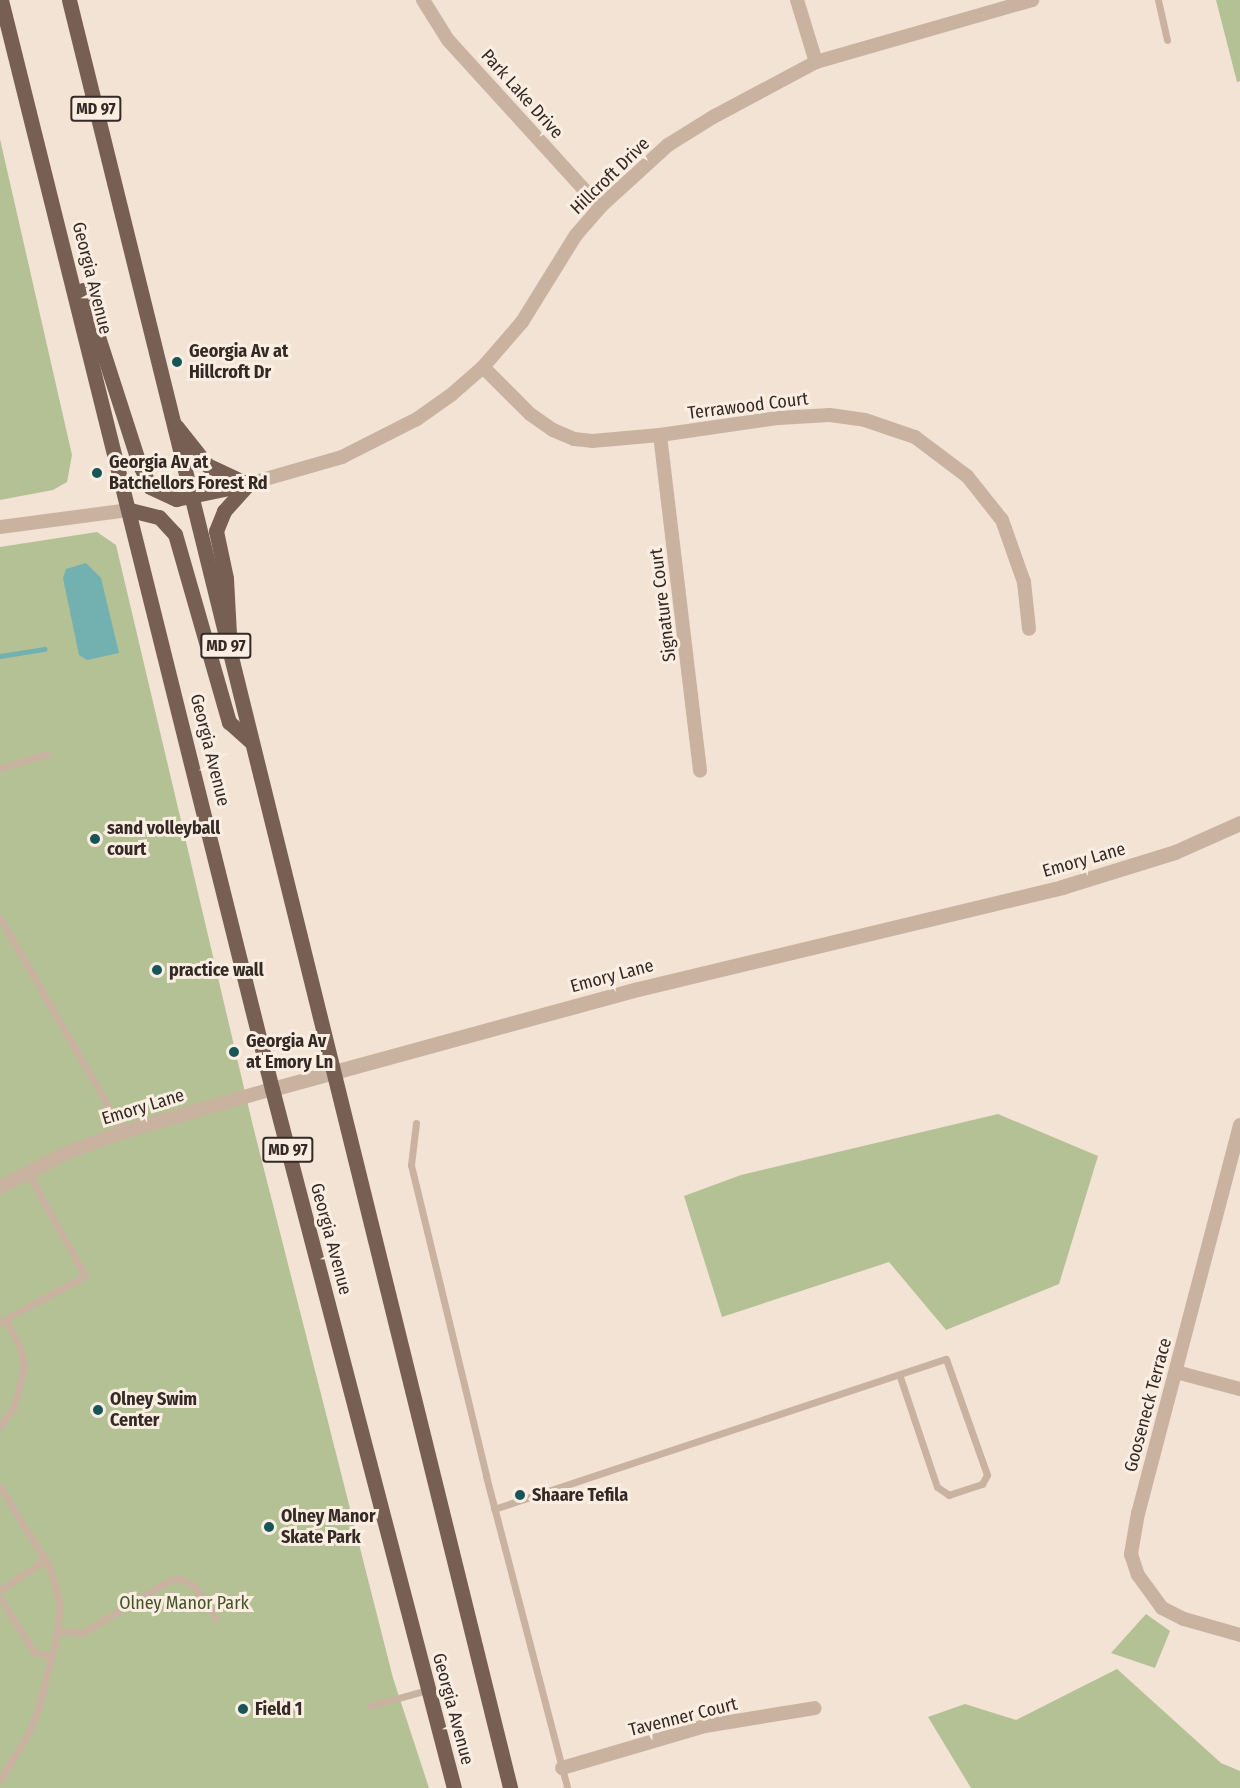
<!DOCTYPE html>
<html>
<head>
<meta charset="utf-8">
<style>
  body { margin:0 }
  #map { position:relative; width:1240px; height:1788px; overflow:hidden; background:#f2e3d5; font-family:"Fira Sans Condensed",sans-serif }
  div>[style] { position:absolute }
  .green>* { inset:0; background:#b4c195 }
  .water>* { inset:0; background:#73b0b0 }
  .stream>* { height:4.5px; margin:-2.25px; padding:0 2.25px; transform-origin:2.25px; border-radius:2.25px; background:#73b0b0 }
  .service>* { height:7px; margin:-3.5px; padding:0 3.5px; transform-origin:3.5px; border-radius:3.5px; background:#cab2a1 }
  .minor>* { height:14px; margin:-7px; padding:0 7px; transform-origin:7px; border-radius:7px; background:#cab2a1 }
  .tertiary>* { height:15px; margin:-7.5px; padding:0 7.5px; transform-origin:7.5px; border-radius:7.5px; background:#cab2a1 }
  .primary>* { height:15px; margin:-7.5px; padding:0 7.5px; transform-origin:7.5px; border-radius:7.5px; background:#775f54 }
  .dots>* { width:16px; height:16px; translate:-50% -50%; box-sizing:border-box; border:3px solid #faeee2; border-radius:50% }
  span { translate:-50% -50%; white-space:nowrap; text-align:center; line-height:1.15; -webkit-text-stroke:6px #faeee2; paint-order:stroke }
  .shield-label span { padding:2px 4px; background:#faeee2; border:2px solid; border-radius:4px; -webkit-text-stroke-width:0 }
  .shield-label { font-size:16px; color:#342924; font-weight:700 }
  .street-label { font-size:18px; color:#342924 }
  .poi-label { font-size:18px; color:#342924; font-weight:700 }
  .left { translate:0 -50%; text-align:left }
  .park-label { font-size:18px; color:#455327 }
</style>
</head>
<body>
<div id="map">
  <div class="green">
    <i style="clip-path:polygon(1216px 0,1240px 0,1240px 81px,1237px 82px)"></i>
    <i style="clip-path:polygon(0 139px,72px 455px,67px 482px,53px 490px,0 500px)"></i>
    <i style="clip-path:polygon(97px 532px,116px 545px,253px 1126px,393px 1678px,429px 1788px,0 1788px,0 547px)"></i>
    <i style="clip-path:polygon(998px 1114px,1098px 1156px,1059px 1284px,946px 1330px,889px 1262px,722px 1317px,684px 1196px,741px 1175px)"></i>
    <i style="clip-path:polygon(1146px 1614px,1170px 1631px,1155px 1668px,1111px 1653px)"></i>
    <i style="clip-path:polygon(1117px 1669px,1221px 1763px,1240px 1771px,1240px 1788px,971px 1788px,928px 1717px,965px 1704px,1016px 1720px)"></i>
  </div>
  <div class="water">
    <i style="clip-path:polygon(86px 563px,101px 578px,119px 653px,87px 660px,79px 655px,63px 578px,66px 569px)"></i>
  </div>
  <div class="stream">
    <i style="left:0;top:656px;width:45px;rotate:-9deg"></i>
  </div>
  <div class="service">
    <i style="left:1158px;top:0;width:41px;rotate:77.3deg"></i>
    <i style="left:0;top:768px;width:49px;rotate:-16.6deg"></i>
    <i style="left:0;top:918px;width:247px;rotate:60.1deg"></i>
    <i style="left:416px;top:1123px;width:42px;rotate:96.8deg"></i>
    <i style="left:411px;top:1165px;width:320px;rotate:76.4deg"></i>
    <i style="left:486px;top:1476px;width:322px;rotate:75.4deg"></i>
    <i style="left:0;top:1322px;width:97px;rotate:-28.4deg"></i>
    <i style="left:85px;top:1276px;width:120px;rotate:-118.9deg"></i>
    <i style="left:0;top:1426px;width:24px;rotate:-54deg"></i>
    <i style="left:14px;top:1407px;width:42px;rotate:-76.3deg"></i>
    <i style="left:24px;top:1366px;width:19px;rotate:-102deg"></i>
    <i style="left:20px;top:1347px;width:32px;rotate:-118deg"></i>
    <i style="left:0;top:1487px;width:93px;rotate:58.2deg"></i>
    <i style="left:49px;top:1566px;width:40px;rotate:74deg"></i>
    <i style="left:60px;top:1604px;width:39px;rotate:97deg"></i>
    <i style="left:55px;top:1643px;width:68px;rotate:104.4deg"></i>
    <i style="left:38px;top:1709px;width:26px;rotate:111deg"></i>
    <i style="left:29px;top:1733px;width:55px;rotate:121.7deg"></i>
    <i style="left:494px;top:1509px;width:476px;rotate:-18.4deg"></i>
    <i style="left:946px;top:1359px;width:123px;rotate:70.5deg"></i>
    <i style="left:987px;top:1475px;width:10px;rotate:119deg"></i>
    <i style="left:982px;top:1484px;width:35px;rotate:162deg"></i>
    <i style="left:949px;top:1495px;width:14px;rotate:-146deg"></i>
    <i style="left:937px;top:1487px;width:119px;rotate:-108.6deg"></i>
    <i style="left:0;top:1590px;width:54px;rotate:-33.7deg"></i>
    <i style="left:0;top:1598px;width:64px;rotate:57.8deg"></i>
    <i style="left:34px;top:1652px;width:19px;rotate:16deg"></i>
    <i style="left:58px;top:1631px;width:24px;rotate:5deg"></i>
    <i style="left:82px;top:1633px;width:103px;rotate:-31.1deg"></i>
    <i style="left:170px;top:1580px;width:12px;rotate:-5deg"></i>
    <i style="left:182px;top:1579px;width:13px;rotate:29deg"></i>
    <i style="left:193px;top:1585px;width:40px;rotate:56deg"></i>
    <i style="left:370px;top:1706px;width:59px;rotate:-15.7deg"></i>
  </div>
  <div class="minor">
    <i style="left:423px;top:0;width:47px;rotate:58deg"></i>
    <i style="left:448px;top:40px;width:226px;rotate:47.7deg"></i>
    <i style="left:797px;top:0;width:65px;rotate:73deg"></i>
    <i style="left:483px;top:367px;width:66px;rotate:45deg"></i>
    <i style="left:530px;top:414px;width:28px;rotate:35deg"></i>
    <i style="left:553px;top:430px;width:23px;rotate:23deg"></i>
    <i style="left:574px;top:439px;width:18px;rotate:6deg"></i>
    <i style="left:592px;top:441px;width:68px;rotate:-5deg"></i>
    <i style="left:660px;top:435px;width:119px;rotate:-8.2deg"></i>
    <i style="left:778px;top:418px;width:52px;rotate:-3.3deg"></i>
    <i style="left:830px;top:415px;width:35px;rotate:8deg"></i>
    <i style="left:865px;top:420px;width:53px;rotate:18.8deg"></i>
    <i style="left:915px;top:437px;width:65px;rotate:36.9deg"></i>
    <i style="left:967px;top:476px;width:56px;rotate:51.5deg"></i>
    <i style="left:1002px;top:520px;width:66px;rotate:70.5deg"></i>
    <i style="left:1024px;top:582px;width:47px;rotate:83.9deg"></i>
    <i style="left:660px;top:435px;width:338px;rotate:83.2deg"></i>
    <i style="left:248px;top:484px;width:98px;rotate:-16deg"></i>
    <i style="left:342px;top:457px;width:84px;rotate:-26.9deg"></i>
    <i style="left:417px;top:419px;width:42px;rotate:-35.2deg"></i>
    <i style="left:451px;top:395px;width:43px;rotate:-41.2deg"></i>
    <i style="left:483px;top:367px;width:60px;rotate:-49.1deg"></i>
    <i style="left:522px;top:322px;width:102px;rotate:-58.2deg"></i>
    <i style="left:576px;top:235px;width:37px;rotate:-49deg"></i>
    <i style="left:600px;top:207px;width:92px;rotate:-42.4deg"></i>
    <i style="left:668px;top:145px;width:53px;rotate:-31.9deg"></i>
    <i style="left:713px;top:117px;width:117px;rotate:-28.1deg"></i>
    <i style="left:816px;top:62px;width:225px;rotate:-16deg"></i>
    <i style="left:0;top:527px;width:131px;rotate:-7.5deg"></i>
    <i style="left:1240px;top:1125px;width:401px;rotate:104.7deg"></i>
    <i style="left:1138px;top:1513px;width:42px;rotate:99.7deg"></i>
    <i style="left:1131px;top:1554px;width:22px;rotate:72deg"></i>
    <i style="left:1138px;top:1575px;width:41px;rotate:54deg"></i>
    <i style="left:1162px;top:1608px;width:25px;rotate:27deg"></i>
    <i style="left:1184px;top:1619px;width:58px;rotate:15.9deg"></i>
    <i style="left:0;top:1187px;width:76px;rotate:-27.2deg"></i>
    <i style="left:68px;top:1152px;width:59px;rotate:-20deg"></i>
    <i style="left:123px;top:1132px;width:155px;rotate:-16.1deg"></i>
    <i style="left:1176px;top:1372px;width:66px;rotate:14.9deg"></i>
    <i style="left:562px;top:1768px;width:149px;rotate:-16.4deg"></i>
    <i style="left:705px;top:1726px;width:111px;rotate:-9.3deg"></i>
  </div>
  <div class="tertiary">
    <i style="left:272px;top:1089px;width:379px;rotate:-15.3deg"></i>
    <i style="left:638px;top:989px;width:436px;rotate:-13.5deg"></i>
    <i style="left:1062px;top:887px;width:118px;rotate:-17.2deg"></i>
    <i style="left:1175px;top:852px;width:71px;rotate:-24deg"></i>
  </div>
  <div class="primary">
    <i style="left:1px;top:0;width:1122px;rotate:76.03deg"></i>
    <i style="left:272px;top:1089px;width:722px;rotate:75.41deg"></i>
    <i style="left:69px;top:0;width:1842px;rotate:76.14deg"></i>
    <i style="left:83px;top:290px;width:182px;rotate:72.1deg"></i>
    <i style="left:139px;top:463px;width:26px;rotate:65deg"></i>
    <i style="left:150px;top:487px;width:29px;rotate:25deg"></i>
    <i style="left:176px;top:499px;width:74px;rotate:-11.8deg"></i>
    <i style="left:176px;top:426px;width:50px;rotate:51.5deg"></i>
    <i style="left:207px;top:465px;width:45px;rotate:24.9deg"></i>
    <i style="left:130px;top:510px;width:30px;rotate:14deg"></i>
    <i style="left:159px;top:517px;width:23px;rotate:47deg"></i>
    <i style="left:175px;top:534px;width:196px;rotate:74deg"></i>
    <i style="left:229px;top:722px;width:28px;rotate:42deg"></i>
    <i style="left:229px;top:634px;width:56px;rotate:-93.1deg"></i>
    <i style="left:226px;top:578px;width:48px;rotate:-102deg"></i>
    <i style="left:216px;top:531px;width:22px;rotate:-68deg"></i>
    <i style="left:224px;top:511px;width:36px;rotate:-48deg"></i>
  </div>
  <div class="dots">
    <i style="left:177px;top:362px;background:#185557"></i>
    <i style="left:97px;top:473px;background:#185557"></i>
    <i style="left:95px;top:839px;background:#185557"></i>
    <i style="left:157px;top:970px;background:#185557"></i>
    <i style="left:234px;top:1052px;background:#185557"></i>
    <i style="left:98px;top:1410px;background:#185557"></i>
    <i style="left:520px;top:1495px;background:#185557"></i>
    <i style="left:269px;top:1527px;background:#185557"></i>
    <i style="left:243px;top:1709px;background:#185557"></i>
  </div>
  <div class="shield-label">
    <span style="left:96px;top:109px">MD 97</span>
    <span style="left:226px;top:646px">MD 97</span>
    <span style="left:288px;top:1150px">MD 97</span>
  </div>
  <div class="street-label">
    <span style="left:522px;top:94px;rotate:48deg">Park Lake Drive</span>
    <span style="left:610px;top:176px;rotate:-44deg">Hillcroft Drive</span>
    <span style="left:92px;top:278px;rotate:76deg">Georgia Avenue</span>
    <span style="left:748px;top:406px;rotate:-7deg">Terrawood Court</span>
    <span style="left:663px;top:605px;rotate:-97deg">Signature Court</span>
    <span style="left:210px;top:750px;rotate:76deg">Georgia Avenue</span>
    <span style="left:1084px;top:860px;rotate:-16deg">Emory Lane</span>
    <span style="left:612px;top:976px;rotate:-15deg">Emory Lane</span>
    <span style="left:143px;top:1107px;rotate:-17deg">Emory Lane</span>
    <span style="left:331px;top:1239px;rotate:75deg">Georgia Avenue</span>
    <span style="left:1148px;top:1405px;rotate:-75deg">Gooseneck Terrace</span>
    <span style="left:453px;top:1709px;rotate:75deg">Georgia Avenue</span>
    <span style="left:683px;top:1717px;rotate:-14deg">Tavenner Court</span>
  </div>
  <div class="poi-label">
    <span class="left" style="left:189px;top:362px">Georgia Av at<br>Hillcroft Dr</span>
    <span class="left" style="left:109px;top:473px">Georgia Av at<br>Batchellors Forest Rd</span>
    <span class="left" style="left:107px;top:839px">sand volleyball<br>court</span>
    <span class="left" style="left:169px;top:970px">practice wall</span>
    <span class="left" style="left:246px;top:1052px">Georgia Av<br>at Emory Ln</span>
    <span class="left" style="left:110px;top:1410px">Olney Swim<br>Center</span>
    <span class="left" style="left:532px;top:1495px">Shaare Tefila</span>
    <span class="left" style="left:281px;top:1527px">Olney Manor<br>Skate Park</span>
    <span class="left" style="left:255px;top:1709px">Field 1</span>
  </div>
  <div class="park-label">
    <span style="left:184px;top:1603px">Olney Manor Park</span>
  </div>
</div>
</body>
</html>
